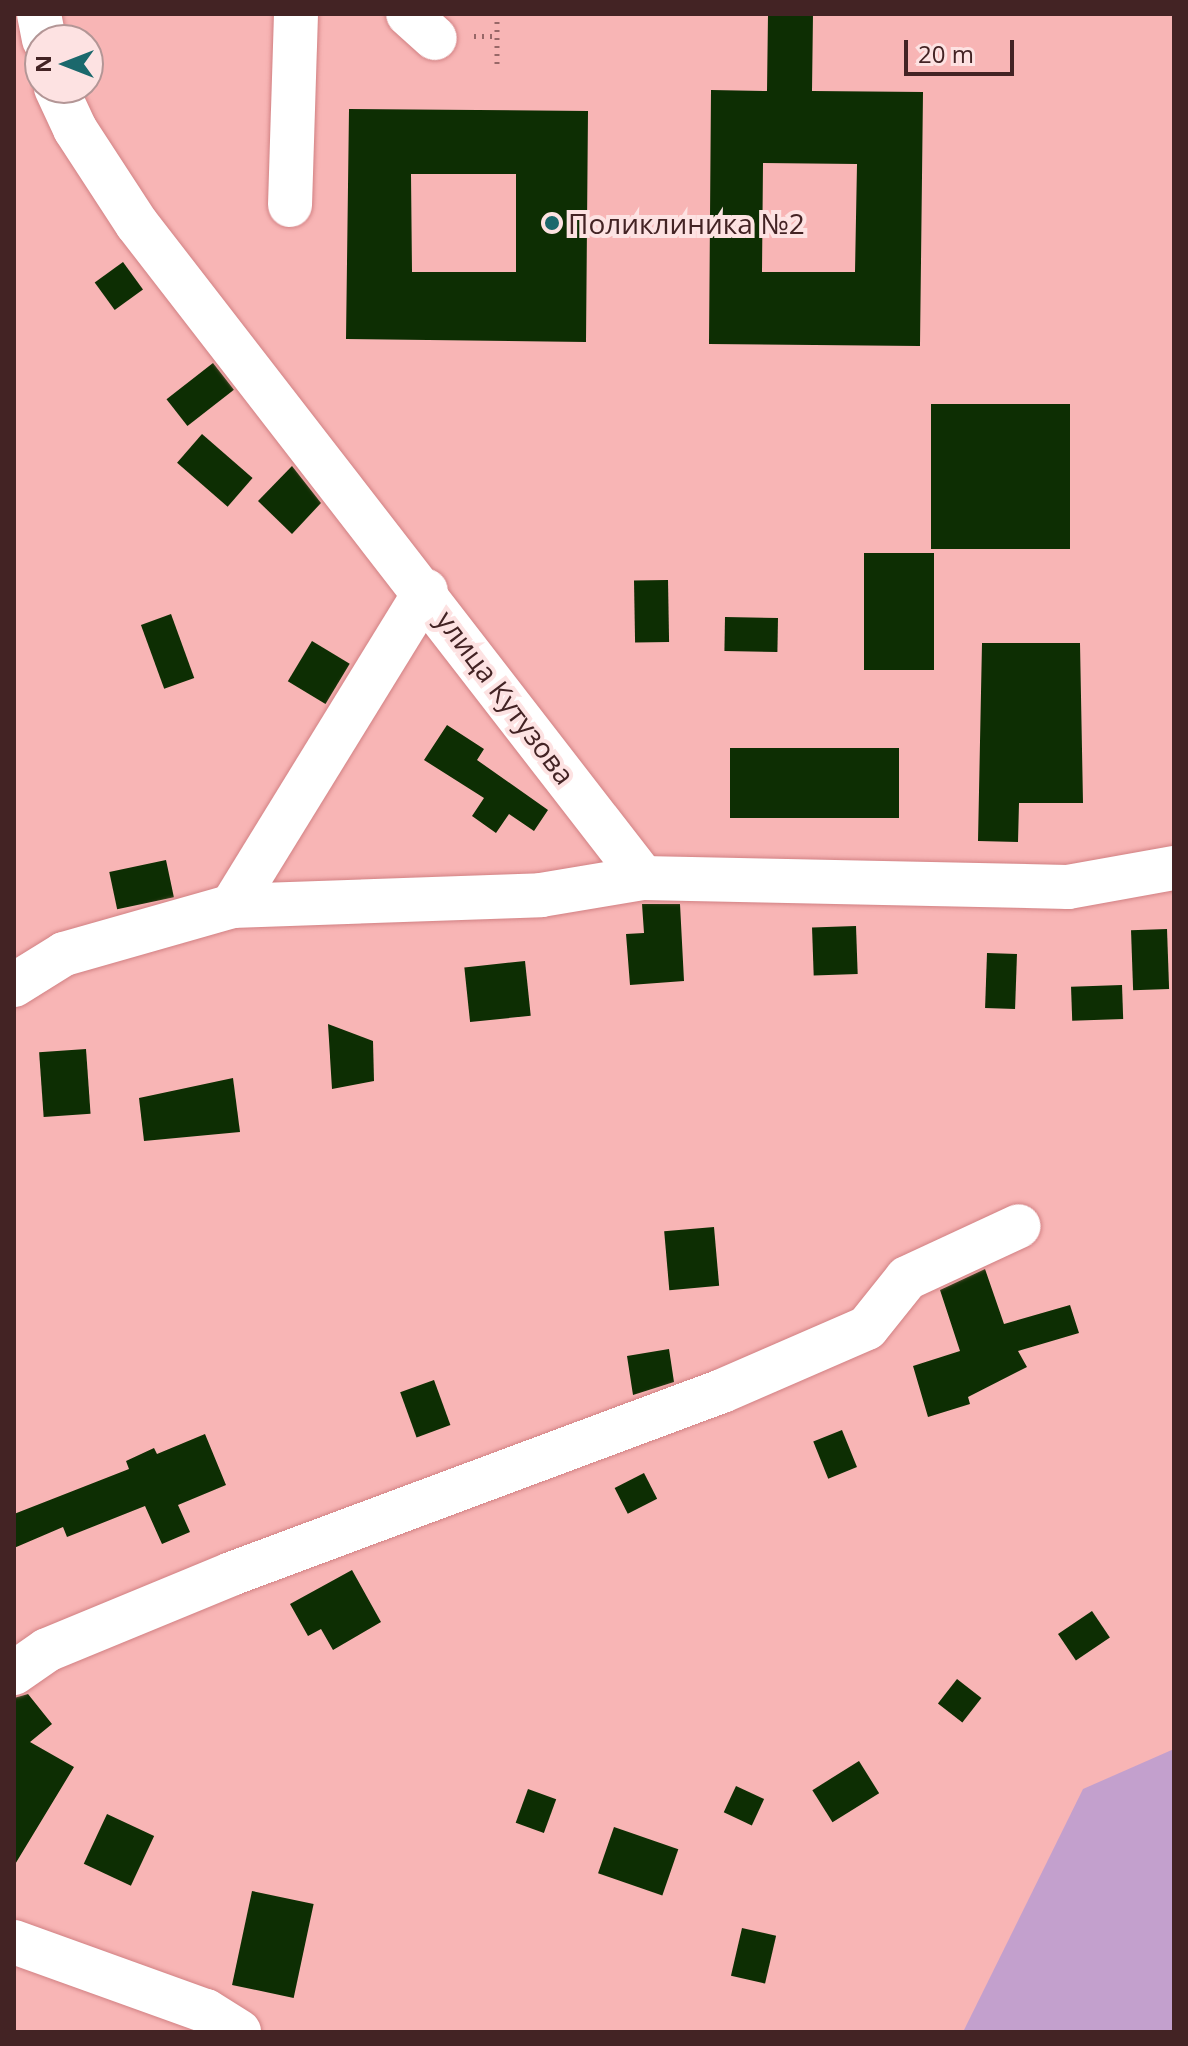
<!DOCTYPE html>
<html>
<head>
<meta charset="utf-8">
<style>
  body { margin:0 }
  #map { position:relative; width:1188px; height:2046px; overflow:hidden; background:#f8b5b5; font-family:"Open Sans",sans-serif }
  div>[style] { position:absolute }
  .green>* { inset:0; background:#c3a0cd }
  .building>* { inset:0; background:#0d2e03; transform-origin:0 0 }
  .path>* { height:5px; margin-top:-2.5px; transform-origin:0; background:repeating-linear-gradient(90deg,#986768 0 2px,transparent 0 8px) }
  .roads { filter:drop-shadow(0 0 2px #d18183) drop-shadow(0 0 2px #d18183) }
  .minor>* { height:44px; margin:-22px; padding:0 22px; transform-origin:22px; border-radius:22px; background:#fff }
  .dots>* { width:22px; height:22px; translate:-50% -50%; box-sizing:border-box; border:4px solid #fde2e2; border-radius:50% }
  span { translate:-50% -50%; white-space:nowrap; text-align:center; line-height:1.15; -webkit-text-stroke:8px #fde2e2; paint-order:stroke }
  .poi-label { font-size:28px; color:#432324 }
  .left { translate:0 -50%; text-align:left }
  .street-label { font-size:28px; color:#432324 }
  .frame { position:absolute; inset:0; border:16px solid #432324; pointer-events:none }
  .north { position:absolute; left:24px; top:24px; width:80px; height:80px; box-sizing:border-box; background:#fde2e2; border:2px solid #b39696; border-radius:50%; rotate:270deg; font-size:22px; font-weight:700; line-height:32px; text-align:center; color:#432324 }
  .north::after { content:''; display:block; margin:auto; width:28px; height:36px; background:#1b686c; clip-path:polygon(50% 0,100% 100%,50% 72%,0 100%) }
  .scale { position:absolute; left:904px; top:40px; width:110px; height:36px; box-sizing:border-box; border:4px solid #432324; border-top:0; padding-left:10px; font-size:24px; line-height:28px; white-space:nowrap; color:#432324; -webkit-text-stroke:6px #fde2e2; paint-order:stroke }
</style>
</head>
<body>
<div id="map">
  <div class="green">
    <i style="clip-path:polygon(1174px 1749px,1174px 2032px,963px 2032px,1083px 1789px)"></i>
  </div>
  <div class="building">
    <i style="clip-path:polygon(evenodd,768px 14px,813px 14px,812px 91px,923px 92px,920px 346px,709px 344px,711px 90px,767px 91px,768px 14px,763px 163px,857px 164px,855px 272px,762px 272px,763px 163px)"></i>
    <i style="clip-path:polygon(evenodd,349px 109px,588px 111px,586px 342px,346px 339px,349px 109px,411px 174px,516px 174px,516px 272px,412px 272px,411px 174px)"></i>
    <i style="left:123px;top:262px;width:34px;height:35px;rotate:54deg"></i>
    <i style="left:213px;top:363px;width:34px;height:59px;rotate:52deg"></i>
    <i style="left:931px;top:404px;width:139px;height:145px"></i>
    <i style="left:202px;top:434px;width:67px;height:38px;rotate:41deg"></i>
    <i style="clip-path:polygon(292px 466px,321px 503px,292px 534px,258px 501px)"></i>
    <i style="left:864px;top:553px;width:70px;height:117px"></i>
    <i style="left:668px;top:580px;width:62px;height:34px;rotate:89deg"></i>
    <i style="left:171px;top:614px;width:68px;height:32px;rotate:70deg"></i>
    <i style="left:725px;top:617px;width:53px;height:34px;rotate:1deg"></i>
    <i style="left:312px;top:641px;width:44px;height:47px;rotate:31deg"></i>
    <i style="clip-path:polygon(982px 643px,1080px 643px,1083px 803px,1019px 803px,1018px 842px,978px 841px)"></i>
    <i style="clip-path:polygon(447px 725px,484px 749px,477px 760px,548px 810px,534px 831px,509px 814px,496px 833px,472px 816px,484px 798px,424px 760px)"></i>
    <i style="left:730px;top:748px;width:169px;height:70px"></i>
    <i style="left:166px;top:860px;width:38px;height:58px;rotate:78deg"></i>
    <i style="clip-path:polygon(642px 904px,680px 904px,684px 981px,630px 985px,626px 934px,644px 933px)"></i>
    <i style="left:856px;top:926px;width:48px;height:44px;rotate:88deg"></i>
    <i style="left:1167px;top:929px;width:60px;height:36px;rotate:88deg"></i>
    <i style="left:987px;top:953px;width:30px;height:55px;rotate:2deg"></i>
    <i style="left:525px;top:961px;width:55px;height:61px;rotate:84deg"></i>
    <i style="left:1122px;top:985px;width:34px;height:51px;rotate:88deg"></i>
    <i style="clip-path:polygon(328px 1024px,373px 1041px,374px 1081px,332px 1089px)"></i>
    <i style="left:86px;top:1049px;width:65px;height:47px;rotate:86deg"></i>
    <i style="clip-path:polygon(233px 1078px,240px 1132px,144px 1141px,139px 1098px)"></i>
    <i style="left:714px;top:1227px;width:59px;height:50px;rotate:85deg"></i>
    <i style="clip-path:polygon(985px 1269px,1004px 1324px,1070px 1305px,1079px 1333px,1018px 1351px,1027px 1367px,968px 1397px,970px 1404px,928px 1417px,913px 1366px,960px 1351px,940px 1290px)"></i>
    <i style="clip-path:polygon(669px 1349px,674px 1382px,633px 1395px,627px 1356px)"></i>
    <i style="left:434px;top:1380px;width:48px;height:36px;rotate:70deg"></i>
    <i style="left:842px;top:1430px;width:40px;height:31px;rotate:68deg"></i>
    <i style="clip-path:polygon(205px 1434px,226px 1485px,178px 1505px,190px 1532px,162px 1544px,145px 1506px,67px 1537px,63px 1527px,14px 1548px,14px 1514px,129px 1469px,126px 1461px,154px 1448px,157px 1454px)"></i>
    <i style="left:644px;top:1473px;width:29px;height:33px;rotate:63deg"></i>
    <i style="clip-path:polygon(352px 1570px,381px 1622px,333px 1650px,321px 1629px,308px 1636px,290px 1604px)"></i>
    <i style="left:1092px;top:1611px;width:32px;height:41px;rotate:56deg"></i>
    <i style="left:957px;top:1679px;width:31px;height:31px;rotate:38deg"></i>
    <i style="clip-path:polygon(28px 1694px,52px 1724px,30px 1742px,74px 1767px,14px 1866px,14px 1698px)"></i>
    <i style="left:859px;top:1761px;width:38px;height:55px;rotate:58deg"></i>
    <i style="left:736px;top:1786px;width:31px;height:29px;rotate:25deg"></i>
    <i style="left:528px;top:1789px;width:30px;height:36px;rotate:20deg"></i>
    <i style="left:107px;top:1814px;width:52px;height:55px;rotate:25deg"></i>
    <i style="left:614px;top:1827px;width:68px;height:49px;rotate:19deg"></i>
    <i style="left:252px;top:1891px;width:63px;height:96px;rotate:12deg"></i>
    <i style="left:742px;top:1928px;width:35px;height:49px;rotate:13deg"></i>
  </div>
  <div class="path">
    <i style="left:497px;top:14px;width:55px;rotate:90deg"></i>
    <i style="left:474px;top:36px;width:23px"></i>
  </div>
  <div class="roads">
    <div class="minor">
      <i style="left:39px;top:14px;width:26px;rotate:79deg"></i>
      <i style="left:408px;top:14px;width:36px;rotate:42deg"></i>
      <i style="left:56px;top:88px;width:45px;rotate:65.1deg"></i>
      <i style="left:75px;top:129px;width:113px;rotate:56.9deg"></i>
      <i style="left:137px;top:224px;width:827px;rotate:52.27deg"></i>
      <i style="left:643px;top:878px;width:425px;rotate:1.2deg"></i>
      <i style="left:1068px;top:887px;width:108px;rotate:-10.2deg"></i>
      <i style="left:290px;top:205px;width:191px;rotate:-88.2deg"></i>
      <i style="left:232px;top:906px;width:309px;rotate:-2deg"></i>
      <i style="left:541px;top:895px;width:103px;rotate:-9.5deg"></i>
      <i style="left:14px;top:985px;width:59px;rotate:-31.8deg"></i>
      <i style="left:64px;top:954px;width:175px;rotate:-15.9deg"></i>
      <i style="left:232px;top:906px;width:370px;rotate:-58.4deg"></i>
      <i style="left:14px;top:1673px;width:40px;rotate:-34.9deg"></i>
      <i style="left:47px;top:1650px;width:199px;rotate:-22.4deg"></i>
      <i style="left:231px;top:1574px;width:524px;rotate:-20.44deg"></i>
      <i style="left:722px;top:1391px;width:158px;rotate:-23.5deg"></i>
      <i style="left:867px;top:1328px;width:64px;rotate:-51.3deg"></i>
      <i style="left:907px;top:1278px;width:123px;rotate:-24.9deg"></i>
      <i style="left:14px;top:1942px;width:204px;rotate:19.8deg"></i>
      <i style="left:206px;top:2011px;width:39px;rotate:32deg"></i>
    </div>
  </div>
  <div class="dots">
    <i style="left:552px;top:223px;background:#1b686c"></i>
  </div>
  <div class="poi-label">
    <span class="left" style="left:568px;top:223px">Поликлиника №2</span>
  </div>
  <div class="street-label">
    <span style="left:506px;top:697px;rotate:53deg">улица Кутузова</span>
  </div>
  <div class="frame"></div>
  <div class="north">N</div>
  <div class="scale">20 m</div>
</div>
</body>
</html>
